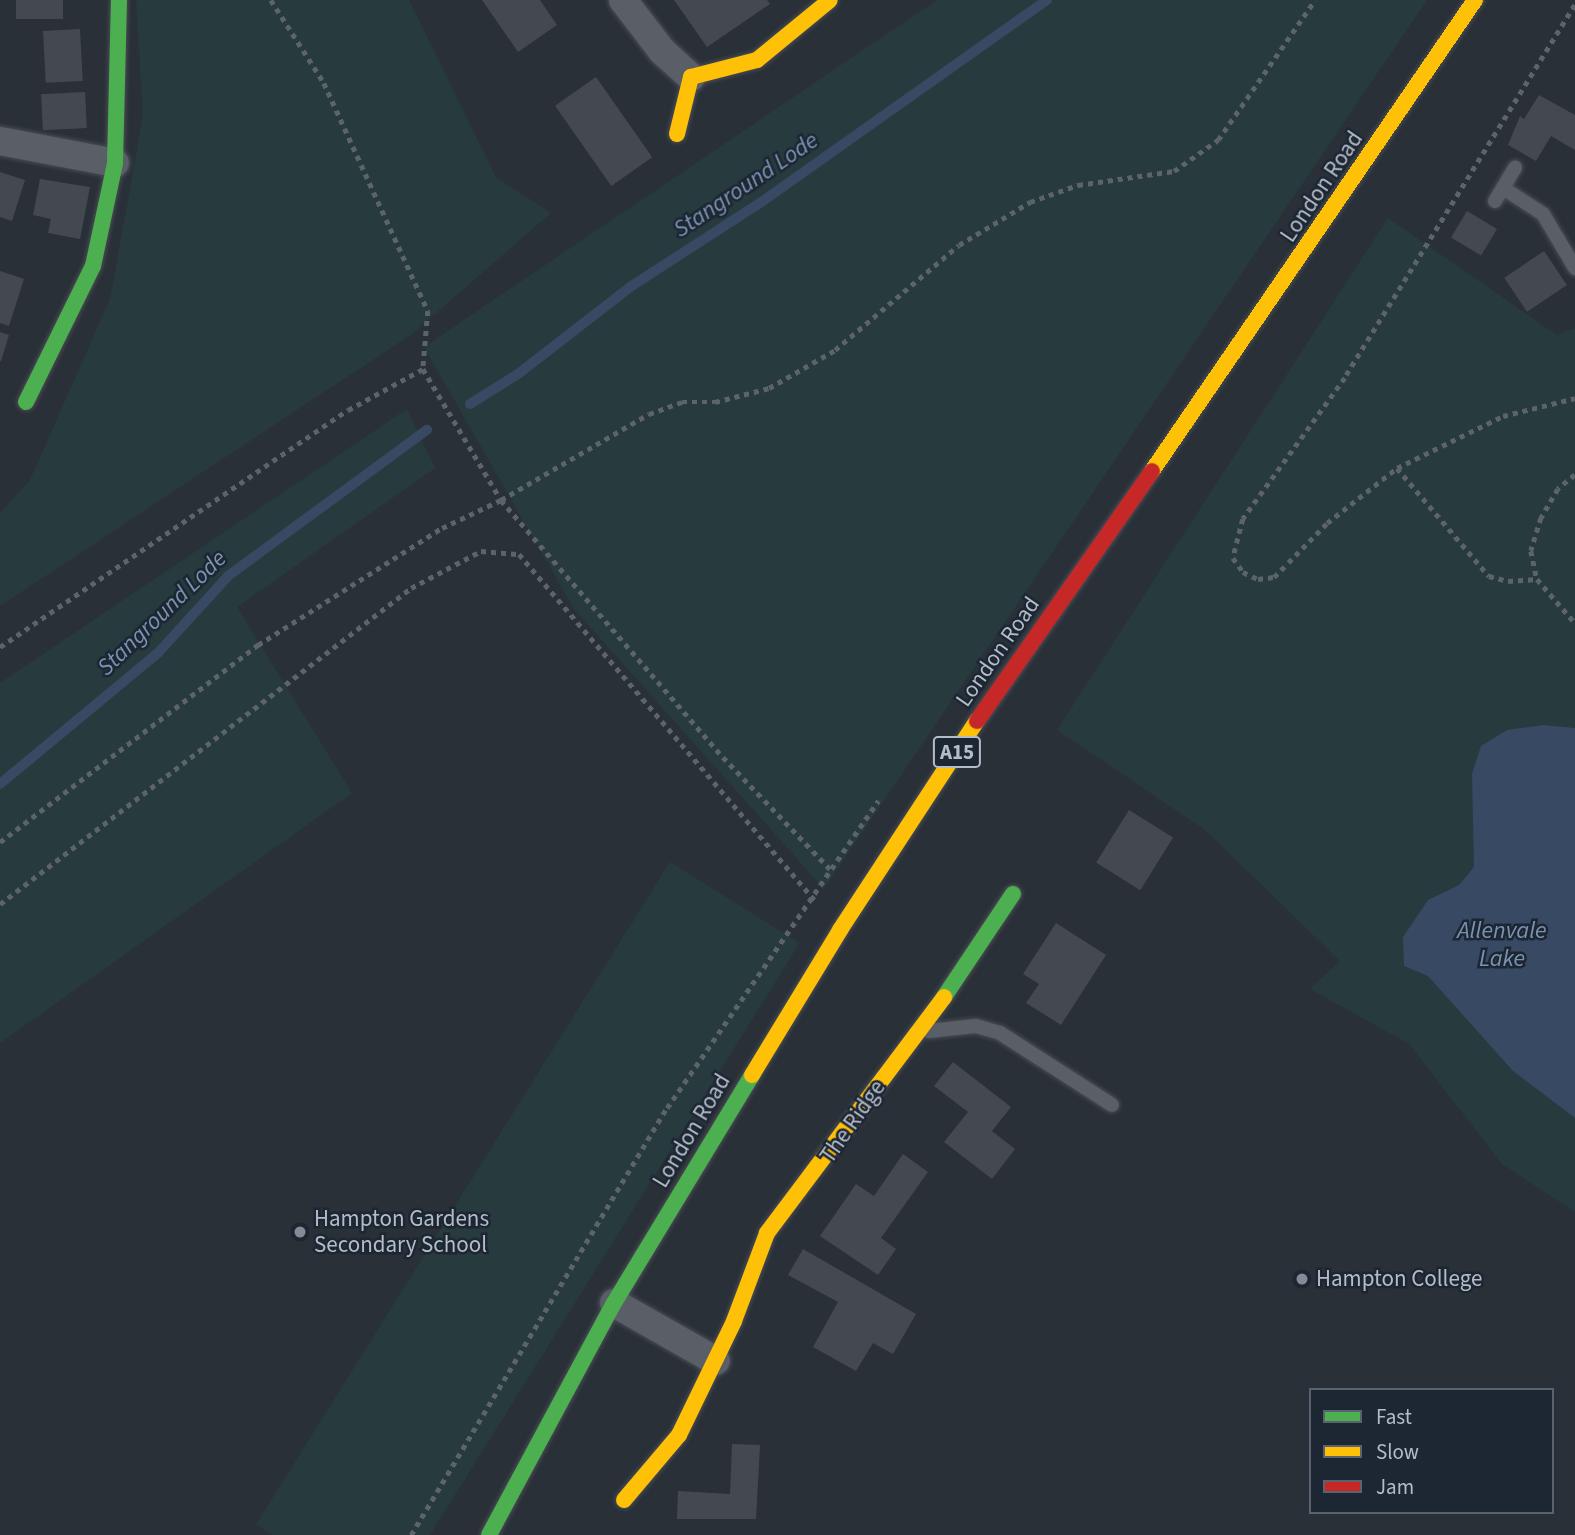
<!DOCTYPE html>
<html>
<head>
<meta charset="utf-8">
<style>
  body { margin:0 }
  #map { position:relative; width:1575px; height:1535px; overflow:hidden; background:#2a3038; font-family:"Source Sans 3",sans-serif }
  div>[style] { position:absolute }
  .green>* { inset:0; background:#273a3e; transform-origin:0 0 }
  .water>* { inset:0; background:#384963 }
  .stream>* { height:10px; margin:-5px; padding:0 5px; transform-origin:5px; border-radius:5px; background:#384963 }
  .building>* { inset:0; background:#444950; transform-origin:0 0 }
  .path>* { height:4.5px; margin-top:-2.25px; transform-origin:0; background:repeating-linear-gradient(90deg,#5d636a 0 5px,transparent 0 10px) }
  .roads { filter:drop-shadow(0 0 2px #484c53) drop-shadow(0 0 2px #484c53) }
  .lane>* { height:14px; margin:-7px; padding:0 7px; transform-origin:7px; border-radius:7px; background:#5a5e66 }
  .street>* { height:28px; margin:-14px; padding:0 14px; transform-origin:14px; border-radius:14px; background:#5a5e66 }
  .fast>* { height:16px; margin:-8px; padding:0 8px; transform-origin:8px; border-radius:8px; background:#4caf50 }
  .slow>* { height:16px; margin:-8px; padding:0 8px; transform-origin:8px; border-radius:8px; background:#ffc107 }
  .jam>* { height:16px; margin:-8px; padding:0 8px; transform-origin:8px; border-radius:8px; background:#c62828 }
  .dots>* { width:19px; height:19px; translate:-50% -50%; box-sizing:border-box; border:4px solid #1d2633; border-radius:50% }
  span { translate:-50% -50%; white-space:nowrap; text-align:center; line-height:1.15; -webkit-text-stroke:5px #1d2633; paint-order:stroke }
  .shield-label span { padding:2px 5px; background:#1d2633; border:2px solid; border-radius:5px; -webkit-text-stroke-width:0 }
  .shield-label { font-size:21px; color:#b4bcc9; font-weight:700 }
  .street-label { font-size:23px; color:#b4bcc9 }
  .poi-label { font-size:23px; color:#b4bcc9 }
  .left { translate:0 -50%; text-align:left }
  .water-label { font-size:24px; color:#7c92b1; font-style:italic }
  .legend { position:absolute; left:1309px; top:1388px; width:245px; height:126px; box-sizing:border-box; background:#1d2633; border:2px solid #59626f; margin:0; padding:9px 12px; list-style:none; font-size:21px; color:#b4bcc9 }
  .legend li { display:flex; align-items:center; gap:14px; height:35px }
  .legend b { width:35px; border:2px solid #59626f }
</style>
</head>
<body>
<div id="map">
  <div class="green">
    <i style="clip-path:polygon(136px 0,409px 0,496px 177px,551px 213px,412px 334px,0 606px,0 513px,30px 480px,110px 299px,143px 116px)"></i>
    <i style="clip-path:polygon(937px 0,1427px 0,824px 889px,574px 609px,424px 347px)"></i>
    <i style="clip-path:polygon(1388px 218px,1557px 335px,1575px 328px,1575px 1212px,1502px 1164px,1409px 1044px,1310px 989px,1340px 961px,1205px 830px,1057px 730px)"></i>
    <i style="clip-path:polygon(407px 409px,435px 468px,237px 607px,352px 793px,0 1043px,0 683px)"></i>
    <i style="left:670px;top:862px;width:153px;height:781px;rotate:32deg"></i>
  </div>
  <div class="water">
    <i style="clip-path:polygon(1543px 725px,1575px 728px,1575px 1118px,1513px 1071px,1428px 976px,1404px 966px,1403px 937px,1428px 900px,1459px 885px,1474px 867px,1472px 774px,1481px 746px,1507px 730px)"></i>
  </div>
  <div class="stream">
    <i style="left:470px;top:404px;width:57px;rotate:-32deg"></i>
    <i style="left:518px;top:374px;width:142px;rotate:-37.8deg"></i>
    <i style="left:630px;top:287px;width:158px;rotate:-32.9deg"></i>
    <i style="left:763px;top:201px;width:348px;rotate:-35.3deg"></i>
    <i style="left:0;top:784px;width:205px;rotate:-39.7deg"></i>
    <i style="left:158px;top:653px;width:104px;rotate:-47.7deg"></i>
    <i style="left:228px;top:576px;width:247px;rotate:-36.3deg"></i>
  </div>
  <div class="building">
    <i style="left:16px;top:0;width:47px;height:19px"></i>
    <i style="clip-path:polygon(482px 0,540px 0,557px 25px,518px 52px)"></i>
    <i style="clip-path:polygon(674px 0,767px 0,770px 4px,707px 47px)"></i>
    <i style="left:80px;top:29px;width:52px;height:37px;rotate:87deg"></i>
    <i style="left:596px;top:77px;width:98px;height:50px;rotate:55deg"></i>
    <i style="left:85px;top:92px;width:36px;height:44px;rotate:87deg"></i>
    <i style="clip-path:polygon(1539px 95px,1575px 115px,1575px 150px,1551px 136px,1536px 161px,1508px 145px,1520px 116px,1524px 119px)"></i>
    <i style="clip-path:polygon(0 172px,25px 180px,12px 221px,0 217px)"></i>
    <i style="clip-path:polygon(40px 179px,90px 187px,80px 239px,48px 233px,51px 219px,33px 215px)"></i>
    <i style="left:1467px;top:211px;width:35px;height:31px;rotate:31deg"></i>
    <i style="left:1544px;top:251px;width:41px;height:48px;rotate:56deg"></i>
    <i style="clip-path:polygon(0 271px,24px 279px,9px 326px,0 323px)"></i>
    <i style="clip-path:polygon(0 332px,9px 335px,1px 361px,0 361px)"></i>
    <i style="left:1129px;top:810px;width:52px;height:62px;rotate:32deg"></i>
    <i style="clip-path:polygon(1056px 923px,1106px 955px,1061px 1025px,1026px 1003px,1039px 984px,1023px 974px)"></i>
    <i style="clip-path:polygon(953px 1062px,1011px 1107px,992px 1131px,1015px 1149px,992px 1179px,944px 1142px,968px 1112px,934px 1086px)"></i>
    <i style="clip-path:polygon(903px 1154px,928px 1172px,881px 1238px,896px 1249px,878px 1275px,820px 1236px,856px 1184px,874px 1196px)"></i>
    <i style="clip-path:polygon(803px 1249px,916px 1314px,893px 1354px,873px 1343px,856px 1371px,813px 1347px,838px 1302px,788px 1275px)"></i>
    <i style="clip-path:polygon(732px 1444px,760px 1445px,756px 1519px,677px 1519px,678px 1491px,730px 1494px)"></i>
  </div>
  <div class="path">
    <i style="left:271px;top:0;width:98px;rotate:57.4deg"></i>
    <i style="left:324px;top:83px;width:251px;rotate:65.5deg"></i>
    <i style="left:428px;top:311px;width:58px;rotate:94.9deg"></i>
    <i style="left:423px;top:369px;width:152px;rotate:59.2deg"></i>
    <i style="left:501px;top:500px;width:340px;rotate:49.2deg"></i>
    <i style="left:723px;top:757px;width:155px;rotate:46.3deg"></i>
    <i style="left:1575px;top:5px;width:438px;rotate:121.7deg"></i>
    <i style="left:1345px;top:378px;width:174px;rotate:125.9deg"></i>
    <i style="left:1243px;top:519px;width:40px;rotate:104.4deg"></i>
    <i style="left:1233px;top:558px;width:17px;rotate:54deg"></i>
    <i style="left:1243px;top:572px;width:17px;rotate:25deg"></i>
    <i style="left:1258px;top:579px;width:16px;rotate:-7deg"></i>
    <i style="left:1274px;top:577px;width:76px;rotate:-45.5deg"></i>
    <i style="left:1327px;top:523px;width:89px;rotate:-38.2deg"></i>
    <i style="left:1397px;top:468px;width:118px;rotate:-26.1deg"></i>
    <i style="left:1503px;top:416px;width:74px;rotate:-14deg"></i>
    <i style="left:1397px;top:468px;width:142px;rotate:49.6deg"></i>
    <i style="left:1489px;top:576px;width:20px;rotate:15deg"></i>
    <i style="left:1508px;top:581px;width:29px;rotate:-4deg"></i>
    <i style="left:1575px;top:475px;width:22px;rotate:141deg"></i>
    <i style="left:1558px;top:489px;width:34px;rotate:120deg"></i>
    <i style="left:1541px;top:518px;width:34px;rotate:107deg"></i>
    <i style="left:1531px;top:551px;width:29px;rotate:78deg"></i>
    <i style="left:1537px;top:579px;width:58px;rotate:49.2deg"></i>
    <i style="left:0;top:647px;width:421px;rotate:-34.3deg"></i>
    <i style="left:348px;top:410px;width:85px;rotate:-28.7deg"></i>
    <i style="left:0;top:842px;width:325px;rotate:-37.4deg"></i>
    <i style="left:258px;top:645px;width:218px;rotate:-32.5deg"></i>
    <i style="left:442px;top:528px;width:65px;rotate:-25.4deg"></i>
    <i style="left:501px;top:500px;width:171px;rotate:-30.2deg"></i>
    <i style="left:649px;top:414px;width:35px;rotate:-20deg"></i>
    <i style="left:682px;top:402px;width:33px"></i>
    <i style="left:715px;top:402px;width:56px;rotate:-14.5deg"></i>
    <i style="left:769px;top:388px;width:76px;rotate:-29.9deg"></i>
    <i style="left:835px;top:350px;width:162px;rotate:-40.3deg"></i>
    <i style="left:959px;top:245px;width:83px;rotate:-31.2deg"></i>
    <i style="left:1030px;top:202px;width:51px;rotate:-19.5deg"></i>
    <i style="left:1078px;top:185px;width:97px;rotate:-8.3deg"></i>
    <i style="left:1174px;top:171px;width:54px;rotate:-35.2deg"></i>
    <i style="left:1218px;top:140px;width:170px;rotate:-55.3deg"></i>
    <i style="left:0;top:904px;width:518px;rotate:-37.56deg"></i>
    <i style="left:411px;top:588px;width:79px;rotate:-27.9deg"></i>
    <i style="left:481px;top:551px;width:38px;rotate:5deg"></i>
    <i style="left:519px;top:554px;width:459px;rotate:49.5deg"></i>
    <i style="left:411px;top:1535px;width:498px;rotate:-59.1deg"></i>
    <i style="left:667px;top:1108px;width:373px;rotate:-55.5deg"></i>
  </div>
  <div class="roads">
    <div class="lane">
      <i style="left:1503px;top:188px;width:48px;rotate:33deg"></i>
      <i style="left:1543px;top:214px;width:63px;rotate:59.3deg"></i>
      <i style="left:1495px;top:201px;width:39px;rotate:-59deg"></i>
      <i style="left:929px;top:1031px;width:47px;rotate:-6.1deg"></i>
      <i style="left:976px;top:1026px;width:25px;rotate:16deg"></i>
      <i style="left:1000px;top:1033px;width:133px;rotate:32.7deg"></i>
    </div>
    <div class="street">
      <i style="left:623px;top:0;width:64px;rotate:52.6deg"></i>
      <i style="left:662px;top:51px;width:39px;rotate:42deg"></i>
      <i style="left:0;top:141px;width:117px;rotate:10.8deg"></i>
      <i style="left:614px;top:1303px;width:117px;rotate:29.6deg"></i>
    </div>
    <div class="fast">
      <i style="left:26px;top:402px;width:152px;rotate:-63.8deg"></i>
      <i style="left:93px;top:266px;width:105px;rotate:-77.9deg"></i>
      <i style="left:115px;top:163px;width:163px;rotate:-88.6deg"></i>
      <i style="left:944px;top:997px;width:124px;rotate:-56.2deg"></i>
      <i style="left:489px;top:1535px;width:264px;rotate:-61.7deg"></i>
      <i style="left:614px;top:1303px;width:267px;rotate:-58.8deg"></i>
    </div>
    <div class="slow">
      <i style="left:677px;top:134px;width:59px;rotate:-76.2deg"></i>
      <i style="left:691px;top:77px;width:68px;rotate:-14.4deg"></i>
      <i style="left:757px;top:60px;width:94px;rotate:-39.4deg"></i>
      <i style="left:1152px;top:471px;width:571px;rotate:-55.56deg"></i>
      <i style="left:752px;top:1075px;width:170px;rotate:-58.7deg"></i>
      <i style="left:840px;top:930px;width:250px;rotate:-56.8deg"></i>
      <i style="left:624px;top:1500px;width:85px;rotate:-49.8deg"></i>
      <i style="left:679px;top:1435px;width:127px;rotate:-64.2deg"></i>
      <i style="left:734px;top:1321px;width:94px;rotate:-69.4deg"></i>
      <i style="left:767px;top:1233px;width:295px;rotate:-53.1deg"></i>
    </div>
    <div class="jam">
      <i style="left:977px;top:721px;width:305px;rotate:-55deg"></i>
    </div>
  </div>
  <div class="dots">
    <i style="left:300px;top:1232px;background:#848b96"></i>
    <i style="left:1302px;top:1279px;background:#848b96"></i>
  </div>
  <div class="shield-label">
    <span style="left:957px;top:752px">A15</span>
  </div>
  <div class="street-label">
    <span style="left:1322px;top:187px;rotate:-56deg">London Road</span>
    <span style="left:998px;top:652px;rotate:-55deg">London Road</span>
    <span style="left:853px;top:1122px;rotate:-55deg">The Ridge</span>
    <span style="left:692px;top:1131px;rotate:-59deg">London Road</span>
  </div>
  <div class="poi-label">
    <span class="left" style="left:314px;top:1232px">Hampton Gardens<br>Secondary School</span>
    <span class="left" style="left:1316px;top:1279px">Hampton College</span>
  </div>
  <div class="water-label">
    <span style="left:746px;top:185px;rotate:-34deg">Stanground Lode</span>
    <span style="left:162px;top:613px;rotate:-44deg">Stanground Lode</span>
    <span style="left:1502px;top:945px">Allenvale<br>Lake</span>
  </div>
  <ul class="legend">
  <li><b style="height:9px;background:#4caf50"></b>Fast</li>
  <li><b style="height:9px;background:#ffc107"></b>Slow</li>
  <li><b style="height:9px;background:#c62828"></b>Jam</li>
  </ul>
</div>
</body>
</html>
